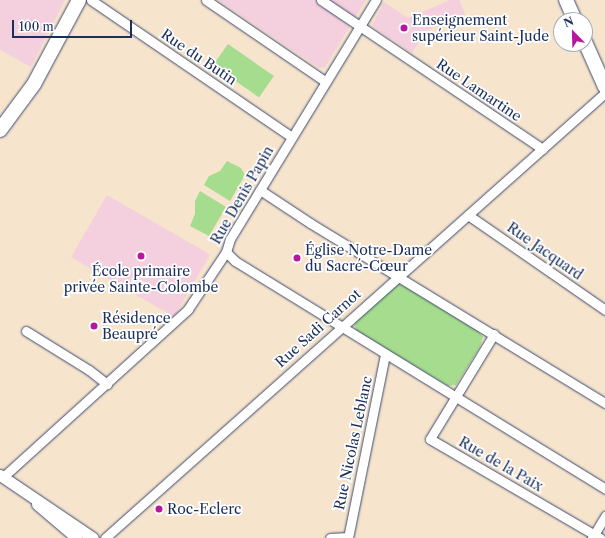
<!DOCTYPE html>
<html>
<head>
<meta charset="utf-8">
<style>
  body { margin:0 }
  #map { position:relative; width:605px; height:538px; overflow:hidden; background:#f6e4cd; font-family:"Libre Caslon Text",serif }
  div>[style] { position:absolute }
  .built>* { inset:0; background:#f4cfdd; transform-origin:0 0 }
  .green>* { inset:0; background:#a6dc8d; transform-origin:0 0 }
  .roads { filter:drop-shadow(0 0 1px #3c4a6f) drop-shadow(0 0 1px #3c4a6f) }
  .minor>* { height:9px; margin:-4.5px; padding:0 4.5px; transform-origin:4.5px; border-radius:4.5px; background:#fff }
  .tertiary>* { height:11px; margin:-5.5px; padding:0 5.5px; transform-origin:5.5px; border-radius:5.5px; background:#fff }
  .primary>* { height:14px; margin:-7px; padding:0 7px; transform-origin:7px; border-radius:7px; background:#fff }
  .dots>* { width:11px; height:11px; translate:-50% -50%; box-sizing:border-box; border:2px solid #fff; border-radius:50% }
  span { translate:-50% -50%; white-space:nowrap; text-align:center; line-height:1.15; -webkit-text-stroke:3.5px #fff; paint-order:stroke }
  .poi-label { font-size:14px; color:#1b2f5e }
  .left { translate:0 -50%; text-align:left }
  .street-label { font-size:14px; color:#1b2f5e }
  .north { position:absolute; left:553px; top:12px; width:40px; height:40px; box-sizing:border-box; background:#fff; border:1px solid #a4acbf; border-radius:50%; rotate:337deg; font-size:11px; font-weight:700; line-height:16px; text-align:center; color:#1b2f5e }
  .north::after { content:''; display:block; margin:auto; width:14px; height:18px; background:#b5179e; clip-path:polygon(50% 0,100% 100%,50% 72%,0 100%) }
  .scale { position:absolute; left:12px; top:20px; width:120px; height:18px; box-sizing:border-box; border:2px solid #1b2f5e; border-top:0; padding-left:5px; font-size:12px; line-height:14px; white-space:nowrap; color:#1b2f5e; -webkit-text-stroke:3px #fff; paint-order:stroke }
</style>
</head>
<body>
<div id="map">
  <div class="built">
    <i style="clip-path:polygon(0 0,65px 0,31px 67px,0 50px)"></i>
    <i style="clip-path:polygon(218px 0,366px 0,325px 67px,319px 68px)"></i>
    <i style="clip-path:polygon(450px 0,459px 0,465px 14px,426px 31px,412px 53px,372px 26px,384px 2px,408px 18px)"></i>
    <i style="left:107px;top:195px;width:119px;height:72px;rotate:30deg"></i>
  </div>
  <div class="green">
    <i style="left:228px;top:44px;width:56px;height:26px;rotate:35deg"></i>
    <i style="clip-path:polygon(227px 161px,241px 168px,245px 175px,230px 201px,204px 185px,209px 176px,220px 171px)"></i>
    <i style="clip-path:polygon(200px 191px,226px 207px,209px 236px,190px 226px,195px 214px,195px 201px)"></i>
    <i style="clip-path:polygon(398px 283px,402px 283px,477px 330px,483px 337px,480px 347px,456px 385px,448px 386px,357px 332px,354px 325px,357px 319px)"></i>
  </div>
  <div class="roads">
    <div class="minor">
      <i style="left:91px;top:0;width:243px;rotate:34.3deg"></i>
      <i style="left:206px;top:0;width:145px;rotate:34.3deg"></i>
      <i style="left:321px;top:0;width:267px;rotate:33.9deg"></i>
      <i style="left:260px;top:190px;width:60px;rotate:33.4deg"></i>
      <i style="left:310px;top:223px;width:346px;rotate:31.4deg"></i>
      <i style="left:468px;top:215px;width:167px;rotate:34.7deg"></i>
      <i style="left:226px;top:252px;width:13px;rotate:45deg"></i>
      <i style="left:235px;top:261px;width:435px;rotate:31.6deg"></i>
      <i style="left:26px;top:331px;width:74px;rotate:31.8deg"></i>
      <i style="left:89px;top:370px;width:23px;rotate:38deg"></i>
      <i style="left:494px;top:334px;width:123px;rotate:121.4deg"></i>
      <i style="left:430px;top:439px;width:197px;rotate:30.2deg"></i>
      <i style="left:3px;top:477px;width:250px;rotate:-42.2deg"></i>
      <i style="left:188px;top:309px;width:69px;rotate:-56.3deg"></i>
      <i style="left:226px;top:252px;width:14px;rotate:-73deg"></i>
      <i style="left:230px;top:239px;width:280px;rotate:-58.6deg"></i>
      <i style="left:105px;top:538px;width:669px;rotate:-41.67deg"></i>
      <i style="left:330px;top:538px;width:18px;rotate:-3deg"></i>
      <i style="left:348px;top:538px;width:188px;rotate:-78.6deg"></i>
      <i style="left:592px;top:538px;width:26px;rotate:-59deg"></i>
    </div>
    <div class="tertiary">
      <i style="left:0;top:475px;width:112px;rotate:34.1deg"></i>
      <i style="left:37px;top:504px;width:52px;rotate:40.4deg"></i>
    </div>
    <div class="primary">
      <i style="left:566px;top:0;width:22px;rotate:66deg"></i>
      <i style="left:585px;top:42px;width:49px;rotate:66deg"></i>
      <i style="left:0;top:130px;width:57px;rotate:-53.5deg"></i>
      <i style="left:34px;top:84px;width:95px;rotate:-61.8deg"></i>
    </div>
  </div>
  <div class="dots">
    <i style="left:404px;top:28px;background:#b5179e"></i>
    <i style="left:141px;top:256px;background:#b5179e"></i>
    <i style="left:297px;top:258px;background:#b5179e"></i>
    <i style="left:94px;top:326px;background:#b5179e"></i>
    <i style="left:159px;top:509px;background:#b5179e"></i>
  </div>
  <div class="poi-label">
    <span class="left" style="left:412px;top:28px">Enseignement<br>supérieur Saint-Jude</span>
    <span class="left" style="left:305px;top:258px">Église Notre-Dame<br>du Sacré-Cœur</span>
    <span style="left:141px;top:279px">École primaire<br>privée Sainte-Colombe</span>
    <span class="left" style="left:102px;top:326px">Résidence<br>Beaupré</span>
    <span class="left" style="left:167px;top:509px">Roc-Eclerc</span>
  </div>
  <div class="street-label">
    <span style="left:199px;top:57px;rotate:34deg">Rue du Butin</span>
    <span style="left:479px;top:90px;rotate:34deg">Rue Lamartine</span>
    <span style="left:242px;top:195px;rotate:-60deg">Rue Denis Papin</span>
    <span style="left:545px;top:251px;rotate:35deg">Rue Jacquard</span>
    <span style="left:318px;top:328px;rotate:-42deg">Rue Sadi Carnot</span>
    <span style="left:353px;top:443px;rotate:-78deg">Rue Nicolas Leblanc</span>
    <span style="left:501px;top:464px;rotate:30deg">Rue de la Paix</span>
  </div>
  <div class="north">N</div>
  <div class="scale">100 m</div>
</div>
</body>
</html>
